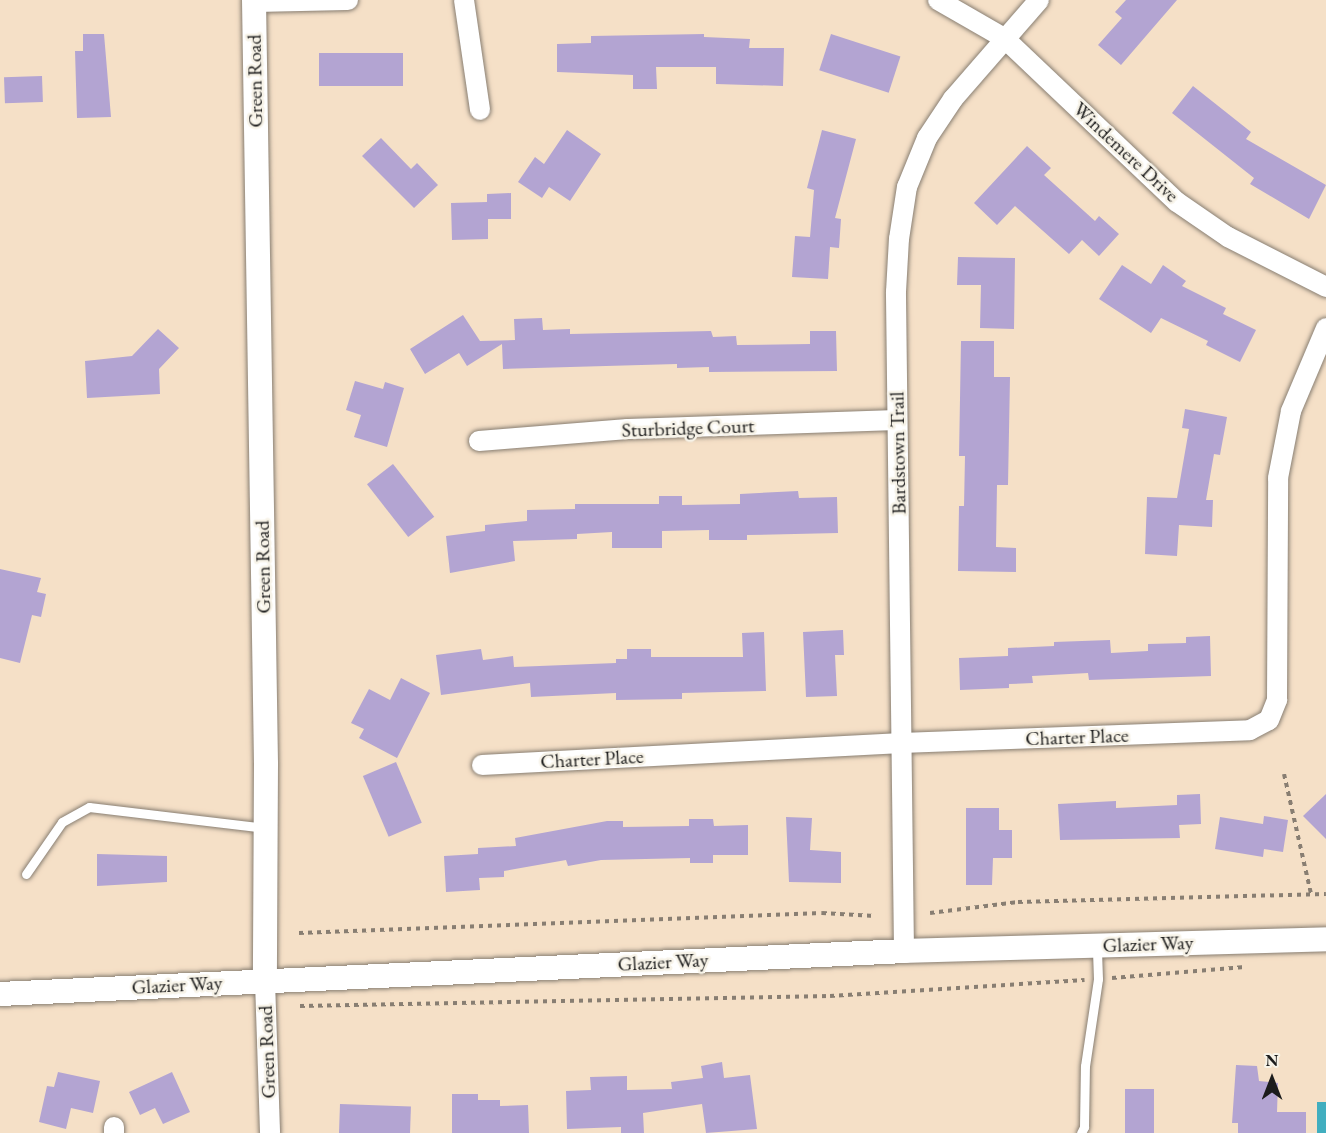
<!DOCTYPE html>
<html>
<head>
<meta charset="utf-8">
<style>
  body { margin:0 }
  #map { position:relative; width:1326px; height:1133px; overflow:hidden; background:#f5e0c7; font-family:"EB Garamond",serif }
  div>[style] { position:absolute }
  .water>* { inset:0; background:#41aebf; transform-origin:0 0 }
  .building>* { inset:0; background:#b3a4d2; transform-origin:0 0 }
  .path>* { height:4px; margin-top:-2px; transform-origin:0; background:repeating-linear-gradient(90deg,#887e72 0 4.5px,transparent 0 9px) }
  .roads { filter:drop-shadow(0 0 2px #887e72) drop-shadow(0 0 2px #887e72) }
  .service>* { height:9px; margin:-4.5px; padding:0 4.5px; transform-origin:4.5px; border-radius:4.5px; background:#fff }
  .minor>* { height:20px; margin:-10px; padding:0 10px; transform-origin:10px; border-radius:10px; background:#fff }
  .tertiary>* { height:24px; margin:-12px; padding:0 12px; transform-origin:12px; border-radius:12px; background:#fff }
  span { translate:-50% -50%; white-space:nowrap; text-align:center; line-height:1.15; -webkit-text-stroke:5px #f7f3e8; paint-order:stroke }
  .street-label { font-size:20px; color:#1c1c1c }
  .north { position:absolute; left:1242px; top:1049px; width:60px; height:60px; -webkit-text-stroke:4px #f7f3e8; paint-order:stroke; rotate:0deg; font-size:16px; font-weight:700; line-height:24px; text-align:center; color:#1c1c1c }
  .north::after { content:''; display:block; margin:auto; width:21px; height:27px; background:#1c1c1c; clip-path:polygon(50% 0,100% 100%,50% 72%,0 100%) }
</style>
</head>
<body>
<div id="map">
  <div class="water">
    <i style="left:1317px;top:1102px;width:9px;height:31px"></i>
  </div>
  <div class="building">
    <i style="clip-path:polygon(1126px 0,1177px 0,1121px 65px,1098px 45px,1122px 18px,1115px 12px)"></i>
    <i style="clip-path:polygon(83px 34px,104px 34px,111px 117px,77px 118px,75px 51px,83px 51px)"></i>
    <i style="clip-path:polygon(704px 34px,704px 37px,750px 39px,749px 48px,784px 48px,783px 86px,716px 84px,716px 67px,656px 67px,657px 89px,633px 89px,633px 75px,557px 72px,557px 44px,591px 43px,591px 36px)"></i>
    <i style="left:831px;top:34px;width:73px;height:38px;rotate:18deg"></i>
    <i style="left:319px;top:53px;width:84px;height:33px"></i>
    <i style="left:42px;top:76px;width:26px;height:38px;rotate:88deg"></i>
    <i style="clip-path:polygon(1193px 86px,1251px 132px,1246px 139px,1326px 185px,1309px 219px,1250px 184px,1254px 178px,1172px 113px)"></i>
    <i style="clip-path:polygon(567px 130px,601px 154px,570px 201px,549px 187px,542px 198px,518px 182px,535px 157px,544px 164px)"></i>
    <i style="clip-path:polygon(822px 130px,856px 139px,835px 218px,841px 219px,839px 248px,830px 247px,828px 279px,792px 277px,795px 236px,810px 237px,814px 190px,807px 188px)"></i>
    <i style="clip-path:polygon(381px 138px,411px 169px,417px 163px,438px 185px,414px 208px,362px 156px)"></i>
    <i style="clip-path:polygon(1027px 146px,1051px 168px,1044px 175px,1095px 221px,1099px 216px,1119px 234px,1099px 256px,1082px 240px,1069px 254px,1015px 206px,997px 225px,974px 203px)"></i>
    <i style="clip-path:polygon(511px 193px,511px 219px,488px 219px,488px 239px,452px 240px,451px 203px,487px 202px,487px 194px)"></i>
    <i style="clip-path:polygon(958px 257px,1015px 258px,1014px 329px,980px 328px,981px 285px,957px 285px)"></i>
    <i style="clip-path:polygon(1122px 265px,1151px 284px,1163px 265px,1186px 281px,1182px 286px,1226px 308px,1223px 314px,1256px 330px,1240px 362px,1206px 345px,1208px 341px,1161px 318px,1151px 333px,1099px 299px)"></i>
    <i style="clip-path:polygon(463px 315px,480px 341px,515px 340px,514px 319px,542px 318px,543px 330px,570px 329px,570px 334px,711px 331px,713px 337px,736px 336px,737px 345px,810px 344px,810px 331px,836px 331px,837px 371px,709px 372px,709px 367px,677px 368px,677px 364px,503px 369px,502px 344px,467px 366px,459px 353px,425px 374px,410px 349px)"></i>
    <i style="clip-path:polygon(158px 329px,179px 348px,159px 369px,160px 394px,87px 398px,85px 361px,132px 356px)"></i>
    <i style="clip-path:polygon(961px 341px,994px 341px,994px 377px,1010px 377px,1008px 485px,997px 485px,996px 547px,1016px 548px,1016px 572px,958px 571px,959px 506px,964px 506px,965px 456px,959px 456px)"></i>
    <i style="clip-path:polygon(355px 381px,383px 389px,385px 382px,404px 388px,387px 447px,354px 437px,361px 415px,346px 410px)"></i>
    <i style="clip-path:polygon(1185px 409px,1227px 417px,1220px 455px,1214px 454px,1206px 500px,1213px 500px,1212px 527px,1179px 525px,1177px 556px,1145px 554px,1147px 497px,1177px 498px,1189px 429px,1182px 428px)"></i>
    <i style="left:393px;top:464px;width:67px;height:33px;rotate:52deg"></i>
    <i style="clip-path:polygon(798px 491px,799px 498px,837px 497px,838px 533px,747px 535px,747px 540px,709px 540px,709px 530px,662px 531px,662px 548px,612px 548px,612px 532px,577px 534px,577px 539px,513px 541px,515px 561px,450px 573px,446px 536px,485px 531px,485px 525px,527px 521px,527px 510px,575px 509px,575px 504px,659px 504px,659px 496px,682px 496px,682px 505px,740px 504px,740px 494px)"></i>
    <i style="clip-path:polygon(0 569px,41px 578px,37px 592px,46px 594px,41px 617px,32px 615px,20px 663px,0 658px)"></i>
    <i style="clip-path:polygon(843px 630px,844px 655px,835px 655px,837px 696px,806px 697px,803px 632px)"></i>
    <i style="clip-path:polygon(764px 632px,766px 691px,682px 693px,682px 699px,616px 700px,616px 693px,531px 697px,530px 683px,441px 695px,436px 655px,481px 649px,483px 660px,513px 656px,514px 667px,616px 663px,616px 659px,627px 659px,627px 649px,651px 649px,651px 657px,743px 657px,742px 633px)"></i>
    <i style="clip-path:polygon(1210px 636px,1211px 676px,1089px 680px,1088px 673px,1032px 676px,1033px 683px,1009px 684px,1009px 688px,960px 690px,959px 658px,1008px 656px,1008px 648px,1054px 646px,1054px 642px,1110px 640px,1111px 653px,1148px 651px,1148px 644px,1186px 643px,1186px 637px)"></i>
    <i style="clip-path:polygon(401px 678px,430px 693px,397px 758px,359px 738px,364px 729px,351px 723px,369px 689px,390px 700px)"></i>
    <i style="left:396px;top:762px;width:66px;height:36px;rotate:67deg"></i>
    <i style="clip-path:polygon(1200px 794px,1201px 824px,1179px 825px,1180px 838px,1060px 840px,1058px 804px,1116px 801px,1116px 808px,1177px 805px,1177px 795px)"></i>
    <i style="clip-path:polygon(1326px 794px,1326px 839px,1303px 816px)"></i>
    <i style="clip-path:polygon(966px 808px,999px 808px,999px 830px,1012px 830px,1012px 858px,993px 858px,992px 885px,966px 885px)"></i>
    <i style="clip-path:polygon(1264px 816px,1288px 820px,1283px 852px,1264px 849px,1263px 857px,1215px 849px,1220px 817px,1263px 824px)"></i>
    <i style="clip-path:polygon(786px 817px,812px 818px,810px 850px,841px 852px,841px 883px,789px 882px)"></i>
    <i style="clip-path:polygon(689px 819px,713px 819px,714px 826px,748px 825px,748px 855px,713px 855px,713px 863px,690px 863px,690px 858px,601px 860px,568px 866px,566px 860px,504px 871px,504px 877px,479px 878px,480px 890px,446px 892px,444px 856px,478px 854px,478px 848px,516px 846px,515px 838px,607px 821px,623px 821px,623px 827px,689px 826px)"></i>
    <i style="clip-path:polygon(97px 854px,167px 856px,167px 882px,97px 886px)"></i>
    <i style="clip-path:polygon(722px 1062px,724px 1078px,750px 1075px,757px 1129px,706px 1133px,702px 1104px,643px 1113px,644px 1133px,621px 1133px,621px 1127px,567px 1129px,566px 1091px,591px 1090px,590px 1077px,627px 1076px,627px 1090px,672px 1089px,671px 1082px,703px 1078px,701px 1066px)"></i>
    <i style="clip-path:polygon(1236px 1065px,1257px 1066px,1259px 1081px,1278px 1083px,1277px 1112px,1306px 1112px,1306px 1133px,1238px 1133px,1238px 1123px,1232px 1123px)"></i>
    <i style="clip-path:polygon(58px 1072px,100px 1081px,93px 1113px,71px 1108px,66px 1129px,39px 1122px,47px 1086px,54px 1087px)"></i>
    <i style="clip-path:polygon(172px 1072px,190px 1112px,163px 1124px,155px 1108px,140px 1115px,129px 1092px)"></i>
    <i style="left:1154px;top:1089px;width:44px;height:29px;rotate:90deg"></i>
    <i style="clip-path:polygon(452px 1094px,478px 1094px,478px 1100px,500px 1100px,500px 1106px,528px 1105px,529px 1133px,452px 1133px)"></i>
    <i style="left:340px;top:1104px;width:71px;height:29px;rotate:2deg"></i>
  </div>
  <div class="path">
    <i style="left:1284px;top:774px;width:123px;rotate:77.3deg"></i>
    <i style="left:930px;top:913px;width:89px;rotate:-7.1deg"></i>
    <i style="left:1018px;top:902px;width:308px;rotate:-1.5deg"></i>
    <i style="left:299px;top:933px;width:523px;rotate:-2.19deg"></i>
    <i style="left:822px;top:913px;width:53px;rotate:3.2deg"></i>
    <i style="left:1112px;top:978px;width:133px;rotate:-4.7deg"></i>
    <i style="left:300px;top:1006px;width:530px;rotate:-1.08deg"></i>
    <i style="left:830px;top:996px;width:255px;rotate:-3.6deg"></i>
  </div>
  <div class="roads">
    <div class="service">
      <i style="left:26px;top:874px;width:63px;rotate:-55.3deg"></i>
      <i style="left:62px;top:822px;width:31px;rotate:-29deg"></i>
      <i style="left:89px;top:807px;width:178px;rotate:6.8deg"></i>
      <i style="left:1081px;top:1133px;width:7px;rotate:-63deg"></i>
      <i style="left:1084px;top:1127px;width:61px;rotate:-89.1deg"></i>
      <i style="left:1085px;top:1066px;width:88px;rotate:-81.5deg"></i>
      <i style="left:1098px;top:979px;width:32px;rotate:-92deg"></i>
    </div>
    <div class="minor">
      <i style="left:464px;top:0;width:111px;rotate:81.7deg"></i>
      <i style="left:938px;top:0;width:76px;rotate:29.9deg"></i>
      <i style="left:1004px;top:38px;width:238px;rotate:43.5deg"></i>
      <i style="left:1177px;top:202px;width:62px;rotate:34.5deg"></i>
      <i style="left:1228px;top:237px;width:110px;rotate:27deg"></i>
      <i style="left:254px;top:2px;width:94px;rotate:-1.2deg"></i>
      <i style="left:479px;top:441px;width:149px;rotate:-4.6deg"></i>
      <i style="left:628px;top:429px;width:269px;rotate:-1.9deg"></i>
      <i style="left:482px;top:765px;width:420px;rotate:-3deg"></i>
      <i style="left:901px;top:743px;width:349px;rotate:-2.1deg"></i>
      <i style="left:1250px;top:730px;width:21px;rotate:-28deg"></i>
      <i style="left:1269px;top:720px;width:22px;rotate:-68deg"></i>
      <i style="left:1277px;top:700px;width:222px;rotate:-89.7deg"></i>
      <i style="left:1278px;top:478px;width:68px;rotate:-79deg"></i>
      <i style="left:1291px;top:411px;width:90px;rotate:-67.1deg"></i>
      <i style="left:904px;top:951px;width:659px;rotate:-90.7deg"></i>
      <i style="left:896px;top:292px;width:53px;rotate:-86.8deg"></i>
      <i style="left:899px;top:239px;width:53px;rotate:-81.3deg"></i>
      <i style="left:907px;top:187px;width:53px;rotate:-67.8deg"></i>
      <i style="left:927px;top:138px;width:47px;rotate:-56.3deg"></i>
      <i style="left:953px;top:99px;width:131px;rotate:-49deg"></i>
      <i style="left:265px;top:981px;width:152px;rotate:88.1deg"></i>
      <i style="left:114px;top:1127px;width:6px;rotate:90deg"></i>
    </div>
    <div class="tertiary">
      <i style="left:254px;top:0;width:764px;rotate:89.1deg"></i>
      <i style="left:266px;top:764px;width:217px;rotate:90.3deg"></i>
      <i style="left:0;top:994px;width:905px;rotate:-2.72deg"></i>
      <i style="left:904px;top:951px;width:422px;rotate:-1.6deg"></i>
    </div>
  </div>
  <div class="street-label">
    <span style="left:255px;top:81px;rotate:-91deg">Green Road</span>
    <span style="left:1126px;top:152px;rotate:43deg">Windemere Drive</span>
    <span style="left:688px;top:428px;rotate:-2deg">Sturbridge Court</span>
    <span style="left:898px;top:453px;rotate:-91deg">Bardstown Trail</span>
    <span style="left:263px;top:567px;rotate:-91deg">Green Road</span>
    <span style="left:1077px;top:737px;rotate:-2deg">Charter Place</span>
    <span style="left:592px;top:759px;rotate:-3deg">Charter Place</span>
    <span style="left:1148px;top:944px;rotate:-2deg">Glazier Way</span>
    <span style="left:663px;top:962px;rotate:-3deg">Glazier Way</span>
    <span style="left:177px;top:985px;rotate:-3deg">Glazier Way</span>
    <span style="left:267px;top:1052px;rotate:-92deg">Green Road</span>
  </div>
  <div class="north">N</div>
</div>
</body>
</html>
